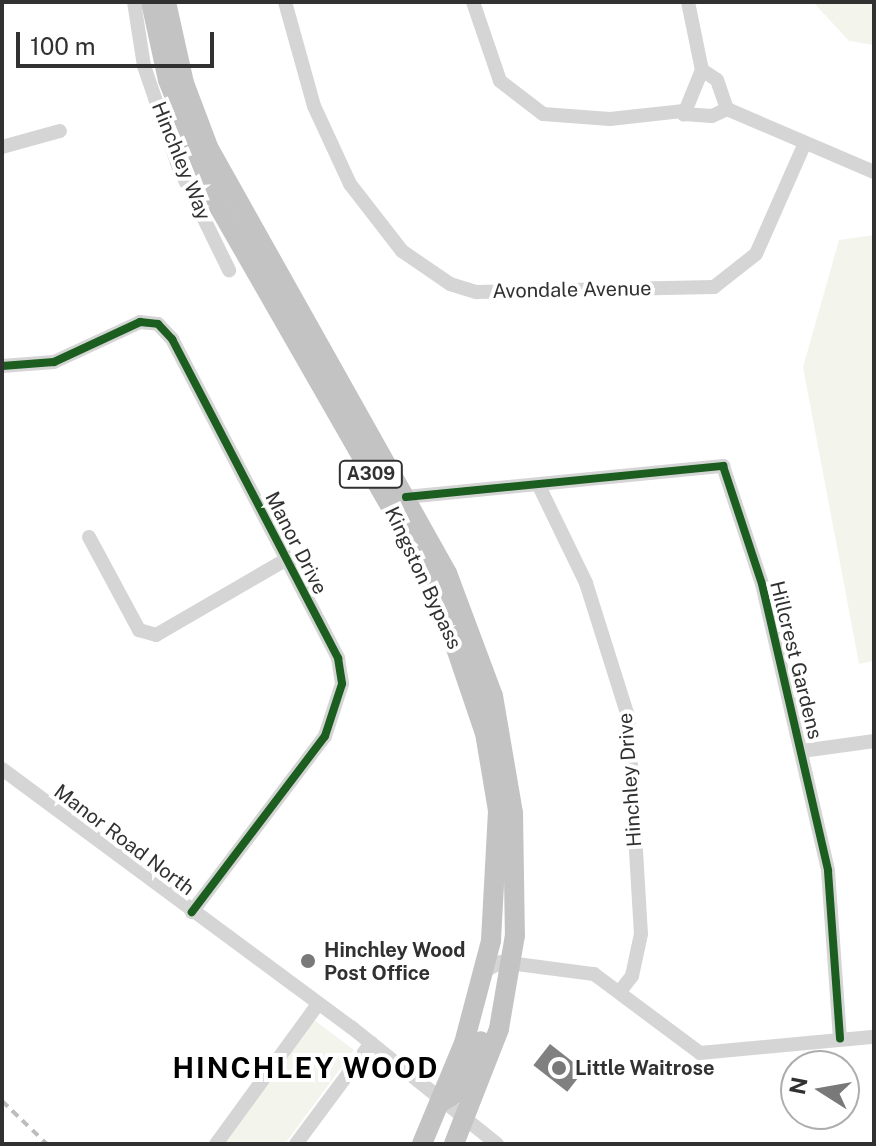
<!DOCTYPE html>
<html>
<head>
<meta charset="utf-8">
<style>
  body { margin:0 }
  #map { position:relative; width:876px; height:1146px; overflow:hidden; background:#fff; font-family:"Public Sans",sans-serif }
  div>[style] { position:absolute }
  .green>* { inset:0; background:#f3f5ed }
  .building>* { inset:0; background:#808080; transform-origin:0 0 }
  .minor>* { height:14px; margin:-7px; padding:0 7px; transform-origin:7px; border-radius:7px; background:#d5d5d5 }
  .highway>* { height:20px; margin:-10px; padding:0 10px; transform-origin:10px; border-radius:10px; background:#c3c3c3 }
  .rail>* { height:4px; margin-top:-2px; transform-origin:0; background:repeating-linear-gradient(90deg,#bdbdbd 0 8px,transparent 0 14px) }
  .cycleway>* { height:8px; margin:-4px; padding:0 4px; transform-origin:4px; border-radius:4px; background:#1b5e20 }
  .dots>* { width:22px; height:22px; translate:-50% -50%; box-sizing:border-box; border:4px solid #fff; border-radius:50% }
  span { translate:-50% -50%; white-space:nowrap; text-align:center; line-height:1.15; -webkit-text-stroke:8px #fff; paint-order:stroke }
  .shield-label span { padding:2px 6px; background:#fff; border:2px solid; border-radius:6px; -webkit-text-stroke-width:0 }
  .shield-label { font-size:18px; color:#313131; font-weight:700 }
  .street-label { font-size:20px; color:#313131 }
  .poi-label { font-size:20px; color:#313131; font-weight:700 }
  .left { translate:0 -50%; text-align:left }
  .district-label { font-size:28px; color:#000; font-weight:700; letter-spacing:2px }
  .frame { position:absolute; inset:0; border:4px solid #313131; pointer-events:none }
  .north { position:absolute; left:780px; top:1050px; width:80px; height:80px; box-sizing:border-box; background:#fff; border:2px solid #adadad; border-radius:50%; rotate:281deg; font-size:22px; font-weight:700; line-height:32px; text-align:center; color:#313131 }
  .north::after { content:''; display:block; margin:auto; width:28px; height:36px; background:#797979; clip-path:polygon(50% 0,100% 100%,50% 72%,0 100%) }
  .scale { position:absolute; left:16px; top:32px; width:198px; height:36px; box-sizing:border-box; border:4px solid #313131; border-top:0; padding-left:10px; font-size:24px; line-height:28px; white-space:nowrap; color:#313131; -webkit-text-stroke:6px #fff; paint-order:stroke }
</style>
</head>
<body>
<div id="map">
  <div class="green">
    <i style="clip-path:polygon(813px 2px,874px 2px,874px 45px,849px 41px)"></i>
    <i style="clip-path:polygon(874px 235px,874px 661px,859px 664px,803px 367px,839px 240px)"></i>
    <i style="clip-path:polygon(313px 1019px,354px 1050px,285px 1144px,224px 1144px)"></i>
  </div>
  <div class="building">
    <i style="left:550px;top:1044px;width:43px;height:27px;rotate:38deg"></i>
  </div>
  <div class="minor">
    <i style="left:134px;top:2px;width:65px;rotate:81.1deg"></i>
    <i style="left:144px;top:66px;width:108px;rotate:71.1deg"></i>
    <i style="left:179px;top:168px;width:114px;rotate:63.9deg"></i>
    <i style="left:285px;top:2px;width:108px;rotate:74.4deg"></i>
    <i style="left:314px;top:106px;width:86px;rotate:65.2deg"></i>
    <i style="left:350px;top:184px;width:85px;rotate:52.2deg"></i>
    <i style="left:402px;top:251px;width:58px;rotate:34.5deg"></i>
    <i style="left:450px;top:284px;width:28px;rotate:17deg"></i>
    <i style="left:477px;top:292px;width:237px;rotate:-1.2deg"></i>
    <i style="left:714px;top:287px;width:53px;rotate:-38.2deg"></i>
    <i style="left:756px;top:254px;width:121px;rotate:-66.2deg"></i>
    <i style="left:473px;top:2px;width:83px;rotate:71.1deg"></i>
    <i style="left:500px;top:81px;width:54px;rotate:37.5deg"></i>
    <i style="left:543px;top:114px;width:67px;rotate:4.3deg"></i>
    <i style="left:610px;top:119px;width:72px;rotate:-6.3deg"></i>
    <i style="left:688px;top:2px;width:69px;rotate:78.4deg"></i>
    <i style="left:727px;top:109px;width:31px;rotate:-109deg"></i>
    <i style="left:717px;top:80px;width:18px;rotate:-146deg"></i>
    <i style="left:702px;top:70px;width:48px;rotate:112.2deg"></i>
    <i style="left:684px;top:114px;width:28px;rotate:4deg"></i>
    <i style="left:712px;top:116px;width:17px;rotate:-25deg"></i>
    <i style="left:727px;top:109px;width:160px;rotate:23.2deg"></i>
    <i style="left:2px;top:147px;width:60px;rotate:-15.4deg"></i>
    <i style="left:2px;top:366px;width:52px;rotate:-4.4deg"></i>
    <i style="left:54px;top:362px;width:95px;rotate:-24.9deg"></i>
    <i style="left:140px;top:322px;width:18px;rotate:6deg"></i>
    <i style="left:158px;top:324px;width:21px;rotate:47deg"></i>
    <i style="left:172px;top:339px;width:360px;rotate:62.5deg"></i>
    <i style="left:338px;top:658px;width:26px;rotate:81deg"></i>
    <i style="left:342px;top:684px;width:55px;rotate:108.1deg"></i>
    <i style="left:325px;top:736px;width:221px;rotate:127.1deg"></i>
    <i style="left:539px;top:486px;width:108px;rotate:64.1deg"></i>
    <i style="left:586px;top:583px;width:139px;rotate:72.5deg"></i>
    <i style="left:628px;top:716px;width:218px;rotate:86.6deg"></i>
    <i style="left:641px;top:934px;width:43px;rotate:102.1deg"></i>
    <i style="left:632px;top:976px;width:18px;rotate:128deg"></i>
    <i style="left:406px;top:497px;width:319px;rotate:-5.6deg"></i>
    <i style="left:723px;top:466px;width:124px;rotate:71.7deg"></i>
    <i style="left:762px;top:584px;width:294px;rotate:77deg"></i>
    <i style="left:828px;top:871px;width:168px;rotate:85.9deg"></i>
    <i style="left:89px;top:537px;width:106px;rotate:61.7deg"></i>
    <i style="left:139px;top:630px;width:18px;rotate:16deg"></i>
    <i style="left:156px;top:635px;width:151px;rotate:-30.1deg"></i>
    <i style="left:802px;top:751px;width:73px;rotate:-7.9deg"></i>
    <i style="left:2px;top:769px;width:434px;rotate:36.5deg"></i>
    <i style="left:351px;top:1027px;width:187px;rotate:38.7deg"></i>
    <i style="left:485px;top:971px;width:18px;rotate:-29deg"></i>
    <i style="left:501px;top:962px;width:94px;rotate:7.4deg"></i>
    <i style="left:594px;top:974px;width:132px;rotate:36.7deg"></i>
    <i style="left:700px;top:1053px;width:175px;rotate:-5.3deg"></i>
    <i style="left:216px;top:1144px;width:173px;rotate:-53.9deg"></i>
    <i style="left:296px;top:1144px;width:126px;rotate:-53.4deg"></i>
  </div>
  <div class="highway">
    <i style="left:151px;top:2px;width:80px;rotate:77.7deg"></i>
    <i style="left:168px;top:80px;width:137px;rotate:68.1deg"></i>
    <i style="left:219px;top:207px;width:374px;rotate:60.2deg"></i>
    <i style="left:405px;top:532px;width:84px;rotate:63.7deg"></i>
    <i style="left:442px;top:607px;width:133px;rotate:71.2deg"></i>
    <i style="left:485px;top:733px;width:79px;rotate:80.5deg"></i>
    <i style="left:498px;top:811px;width:130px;rotate:93.1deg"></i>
    <i style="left:491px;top:941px;width:106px;rotate:104.8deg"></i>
    <i style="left:464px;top:1043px;width:109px;rotate:112.6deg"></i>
    <i style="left:166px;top:2px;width:83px;rotate:77.5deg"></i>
    <i style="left:184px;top:83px;width:71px;rotate:69.3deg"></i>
    <i style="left:209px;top:149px;width:486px;rotate:60.7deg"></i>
    <i style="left:447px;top:573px;width:131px;rotate:69.5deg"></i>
    <i style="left:493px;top:696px;width:119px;rotate:80.3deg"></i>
    <i style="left:513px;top:813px;width:122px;rotate:89.1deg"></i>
    <i style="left:515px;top:935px;width:95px;rotate:99.7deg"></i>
    <i style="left:499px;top:1029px;width:123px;rotate:111.4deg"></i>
    <i style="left:443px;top:1101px;width:23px;rotate:-31deg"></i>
    <i style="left:463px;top:1089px;width:51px;rotate:-69.4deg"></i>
  </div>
  <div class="rail">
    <i style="left:2px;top:1101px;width:62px;rotate:43.7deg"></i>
  </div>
  <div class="cycleway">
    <i style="left:2px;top:366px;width:52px;rotate:-4.4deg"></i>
    <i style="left:54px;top:362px;width:95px;rotate:-24.9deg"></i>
    <i style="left:140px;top:322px;width:18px;rotate:6deg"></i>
    <i style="left:158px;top:324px;width:21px;rotate:47deg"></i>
    <i style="left:172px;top:339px;width:360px;rotate:62.5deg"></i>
    <i style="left:338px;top:658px;width:26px;rotate:81deg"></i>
    <i style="left:342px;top:684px;width:55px;rotate:108.1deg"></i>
    <i style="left:325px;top:736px;width:221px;rotate:127.1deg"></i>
    <i style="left:406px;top:497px;width:319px;rotate:-5.6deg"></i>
    <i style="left:723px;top:466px;width:124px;rotate:71.7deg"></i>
    <i style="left:762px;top:584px;width:294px;rotate:77deg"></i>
    <i style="left:828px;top:871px;width:168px;rotate:85.9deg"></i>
  </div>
  <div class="dots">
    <i style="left:308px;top:961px;background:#797979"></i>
    <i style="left:559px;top:1068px;background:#797979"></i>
  </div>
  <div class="shield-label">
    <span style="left:371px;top:474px">A309</span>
  </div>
  <div class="street-label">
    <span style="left:181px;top:161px;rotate:68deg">Hinchley Way</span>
    <span style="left:572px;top:290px;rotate:-1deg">Avondale Avenue</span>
    <span style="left:296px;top:543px;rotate:63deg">Manor Drive</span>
    <span style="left:423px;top:578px;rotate:65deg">Kingston Bypass</span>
    <span style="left:796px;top:660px;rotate:76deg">Hillcrest Gardens</span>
    <span style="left:630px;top:780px;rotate:-94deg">Hinchley Drive</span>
    <span style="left:124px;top:840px;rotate:37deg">Manor Road North</span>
  </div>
  <div class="poi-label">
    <span class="left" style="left:324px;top:962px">Hinchley Wood<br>Post Office</span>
    <span class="left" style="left:575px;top:1068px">Little Waitrose</span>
  </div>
  <div class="district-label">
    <span style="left:306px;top:1068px">HINCHLEY WOOD</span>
  </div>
  <div class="frame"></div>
  <div class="north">N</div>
  <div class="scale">100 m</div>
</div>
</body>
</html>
